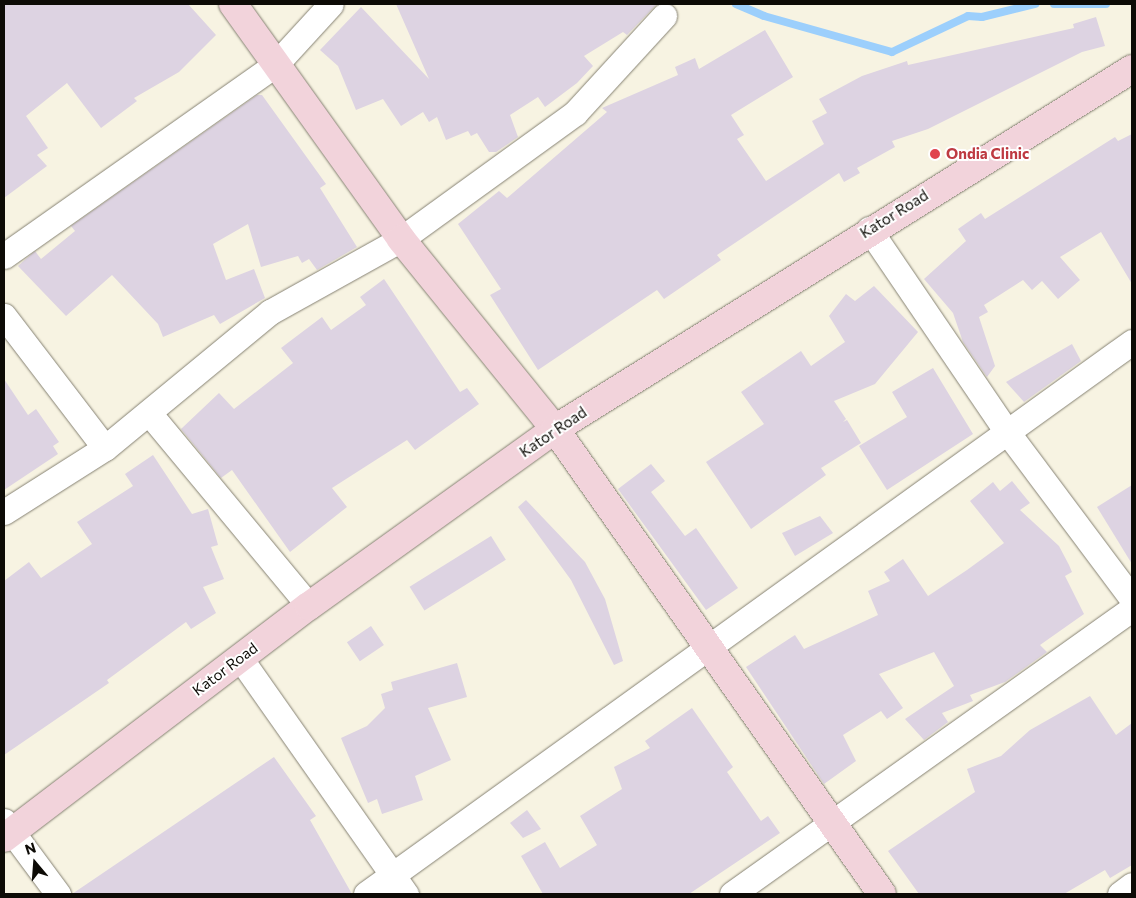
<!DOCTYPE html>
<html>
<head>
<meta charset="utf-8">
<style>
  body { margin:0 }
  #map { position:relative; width:1136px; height:898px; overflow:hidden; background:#f7f3e2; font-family:Commissioner,sans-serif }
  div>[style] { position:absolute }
  .stream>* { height:8px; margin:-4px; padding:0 4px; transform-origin:4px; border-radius:4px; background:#9ccffc }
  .building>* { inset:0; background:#ddd3e2; transform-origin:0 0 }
  .roads { filter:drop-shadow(0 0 1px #868273) drop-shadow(0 0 1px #868273) }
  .street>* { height:25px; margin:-12.5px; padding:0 12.5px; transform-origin:12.5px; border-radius:12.5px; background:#fff }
  .secondary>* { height:28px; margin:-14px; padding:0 14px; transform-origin:14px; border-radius:14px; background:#f2d3db }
  .dots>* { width:14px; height:14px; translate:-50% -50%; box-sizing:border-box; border:2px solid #fff; border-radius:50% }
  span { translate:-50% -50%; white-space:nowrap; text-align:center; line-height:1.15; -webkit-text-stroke:4px #fff; paint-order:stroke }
  .health-label { font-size:15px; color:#be3a42; font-weight:700 }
  .left { translate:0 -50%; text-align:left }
  .street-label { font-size:15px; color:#0d0b06 }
  .frame { position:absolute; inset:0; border:5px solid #0d0b06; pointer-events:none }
  .north { position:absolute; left:10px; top:838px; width:50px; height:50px; -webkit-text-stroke:4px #fff; paint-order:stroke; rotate:342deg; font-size:14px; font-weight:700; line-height:20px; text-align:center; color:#0d0b06 }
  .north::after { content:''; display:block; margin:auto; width:18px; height:22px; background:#0d0b06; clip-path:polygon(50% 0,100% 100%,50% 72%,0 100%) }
</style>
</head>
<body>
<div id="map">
  <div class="stream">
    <i style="left:736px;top:4px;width:30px;rotate:23deg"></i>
    <i style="left:764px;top:16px;width:133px;rotate:15.7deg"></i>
    <i style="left:892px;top:52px;width:84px;rotate:-25.3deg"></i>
    <i style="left:968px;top:16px;width:14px;rotate:4deg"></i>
    <i style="left:982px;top:17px;width:55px;rotate:-13.8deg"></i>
    <i style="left:1054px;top:4px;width:52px"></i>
  </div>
  <div class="building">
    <i style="clip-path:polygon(4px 4px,188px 4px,216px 35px,179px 72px,134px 98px,137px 101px,101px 128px,67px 83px,26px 116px,48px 148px,37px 155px,47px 166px,4px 198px)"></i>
    <i style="clip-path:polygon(396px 4px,657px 4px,627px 35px,623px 32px,584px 56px,593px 66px,577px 83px,545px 107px,538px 97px,510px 115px,518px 137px,496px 152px,489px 152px,477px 133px,471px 136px,468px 131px,446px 140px,437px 117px,429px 122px,423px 112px,401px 126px,383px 99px,356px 110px,338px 66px,320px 50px,361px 7px,429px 79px)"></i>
    <i style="clip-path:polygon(1096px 17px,1105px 46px,1082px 52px,928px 129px,892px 141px,895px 147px,857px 168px,860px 173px,844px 182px,839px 173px,717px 255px,721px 260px,664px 299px,657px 290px,538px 370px,490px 295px,501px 289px,458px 224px,499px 191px,507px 198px,607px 112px,602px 108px,678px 75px,675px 67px,695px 58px,699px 69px,765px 30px,793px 77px,731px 115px,744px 135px,737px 139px,766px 181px,824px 144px,812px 121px,827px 113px,819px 99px,862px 76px,907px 61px,908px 65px,1074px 28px,1073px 24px)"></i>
    <i style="clip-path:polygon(257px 95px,262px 95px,326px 184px,320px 188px,357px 247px,317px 270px,309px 259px,302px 263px,298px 256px,261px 267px,248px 224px,213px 244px,226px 280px,254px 269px,265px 298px,220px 324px,214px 315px,163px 337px,158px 324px,112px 275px,66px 316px,18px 266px,35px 251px,41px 259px,75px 231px,71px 226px)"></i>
    <i style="clip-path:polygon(1132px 134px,1132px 284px,1101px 232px,1060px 257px,1080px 280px,1058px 299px,1042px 281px,1032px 290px,1023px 280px,984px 305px,988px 312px,979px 317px,995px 366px,987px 377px,963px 342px,953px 313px,924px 279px,966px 241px,958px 229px,981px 213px,985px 219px,1115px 137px,1118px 141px)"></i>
    <i style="clip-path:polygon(384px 279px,460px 392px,467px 388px,479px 404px,415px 450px,407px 440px,332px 488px,347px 507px,290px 552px,232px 470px,221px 478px,181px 429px,219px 393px,234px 409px,293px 363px,281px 348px,322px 317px,331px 330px,366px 305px,360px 297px)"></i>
    <i style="clip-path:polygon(874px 286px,918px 332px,875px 384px,834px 401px,846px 419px,843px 422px,847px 420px,861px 443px,821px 468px,826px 475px,751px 529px,706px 462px,764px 424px,741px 392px,801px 351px,811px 366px,845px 342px,829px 316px,846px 294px,855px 301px)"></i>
    <i style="clip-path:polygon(1072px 344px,1081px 361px,1024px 402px,1006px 382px)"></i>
    <i style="clip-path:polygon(933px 368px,973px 434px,887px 490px,859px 446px,907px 417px,892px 392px)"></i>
    <i style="clip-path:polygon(4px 379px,28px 415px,36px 409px,59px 442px,53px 446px,58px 454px,4px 490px)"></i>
    <i style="clip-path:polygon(153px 455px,192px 514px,208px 509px,218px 545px,211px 547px,224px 579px,203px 587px,216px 613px,191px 629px,186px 622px,107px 680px,109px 683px,4px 755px,4px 581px,29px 562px,41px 578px,92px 544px,77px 522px,133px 486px,125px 474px)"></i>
    <i style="clip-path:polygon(651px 464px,665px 481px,651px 492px,685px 536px,696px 528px,738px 588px,706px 610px,618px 489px)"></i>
    <i style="clip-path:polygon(1012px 481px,1030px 503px,1020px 510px,1059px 546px,1069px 565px,1072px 572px,1065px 576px,1084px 614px,1040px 645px,1047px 652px,1005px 682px,970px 695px,973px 701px,942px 713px,948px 722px,924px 740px,905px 719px,954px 686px,934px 652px,879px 674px,903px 708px,887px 719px,881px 711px,843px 735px,856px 761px,824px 784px,746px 667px,795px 635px,804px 649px,878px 615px,868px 591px,890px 581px,884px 572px,903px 559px,928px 596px,967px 570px,1004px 543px,970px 501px,993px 482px,1000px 491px)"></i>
    <i style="clip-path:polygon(1132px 485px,1132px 564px,1097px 507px)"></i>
    <i style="clip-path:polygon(526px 500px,585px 562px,605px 599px,623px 661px,614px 665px,571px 580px,518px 507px)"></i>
    <i style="clip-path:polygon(820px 516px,833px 533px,795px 556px,782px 533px)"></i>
    <i style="left:491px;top:536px;width:28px;height:96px;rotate:58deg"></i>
    <i style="left:371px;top:626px;width:23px;height:29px;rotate:56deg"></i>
    <i style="clip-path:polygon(457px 663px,467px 697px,428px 708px,451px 760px,415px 776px,423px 800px,382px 814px,377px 799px,368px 803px,341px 738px,367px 726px,385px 708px,381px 694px,393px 690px,391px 682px)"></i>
    <i style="clip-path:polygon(1090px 696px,1116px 735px,1132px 723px,1132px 865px,1110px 878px,1105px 870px,1064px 894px,919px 894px,888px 851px,975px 792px,967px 769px,1001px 756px,1030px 730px)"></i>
    <i style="clip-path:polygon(692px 708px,733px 767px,727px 772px,761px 821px,768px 816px,780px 833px,689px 894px,543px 894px,521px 856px,545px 842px,560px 868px,597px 845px,580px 816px,622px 789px,614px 767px,650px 748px,645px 741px)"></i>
    <i style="clip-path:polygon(274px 757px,316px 816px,310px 820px,352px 894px,72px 894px)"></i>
    <i style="clip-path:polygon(527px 810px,541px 829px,523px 838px,510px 823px)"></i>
  </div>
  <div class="roads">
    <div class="street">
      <i style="left:869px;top:229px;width:242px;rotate:55.8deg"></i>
      <i style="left:1005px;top:429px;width:212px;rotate:53.2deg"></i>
      <i style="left:4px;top:256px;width:333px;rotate:-35.2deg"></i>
      <i style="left:276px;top:64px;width:81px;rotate:-47.5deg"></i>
      <i style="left:4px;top:316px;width:166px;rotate:52.6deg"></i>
      <i style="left:149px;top:413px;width:251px;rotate:50.3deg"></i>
      <i style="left:4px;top:512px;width:120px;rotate:-32.4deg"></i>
      <i style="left:105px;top:448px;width:214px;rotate:-39.5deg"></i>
      <i style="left:270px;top:312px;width:150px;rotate:-29.1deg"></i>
      <i style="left:401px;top:239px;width:215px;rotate:-35.9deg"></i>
      <i style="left:575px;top:113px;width:132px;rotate:-47.5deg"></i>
      <i style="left:240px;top:658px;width:289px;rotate:54.9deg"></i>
      <i style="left:4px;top:821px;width:91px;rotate:53.5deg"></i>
      <i style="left:366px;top:894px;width:944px;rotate:-35.78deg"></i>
      <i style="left:732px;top:894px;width:491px;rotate:-35.5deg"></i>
      <i style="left:1120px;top:894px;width:15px;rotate:-37deg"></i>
    </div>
    <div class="secondary">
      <i style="left:233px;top:4px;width:289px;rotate:54.4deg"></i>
      <i style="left:401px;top:239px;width:245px;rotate:51deg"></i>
      <i style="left:555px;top:429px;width:568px;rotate:54.88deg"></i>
      <i style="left:4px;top:838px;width:383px;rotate:-37.3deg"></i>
      <i style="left:309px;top:606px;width:303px;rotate:-35.7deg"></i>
      <i style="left:555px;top:429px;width:680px;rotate:-31.96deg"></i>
    </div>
  </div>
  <div class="dots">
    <i style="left:935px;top:154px;background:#e0444e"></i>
  </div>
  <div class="health-label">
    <span class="left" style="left:946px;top:154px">Ondia Clinic</span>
  </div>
  <div class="street-label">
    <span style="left:894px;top:214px;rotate:-32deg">Kator Road</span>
    <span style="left:553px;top:432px;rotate:-34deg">Kator Road</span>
    <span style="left:225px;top:669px;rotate:-37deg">Kator Road</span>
  </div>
  <div class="frame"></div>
  <div class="north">N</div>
</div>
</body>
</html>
